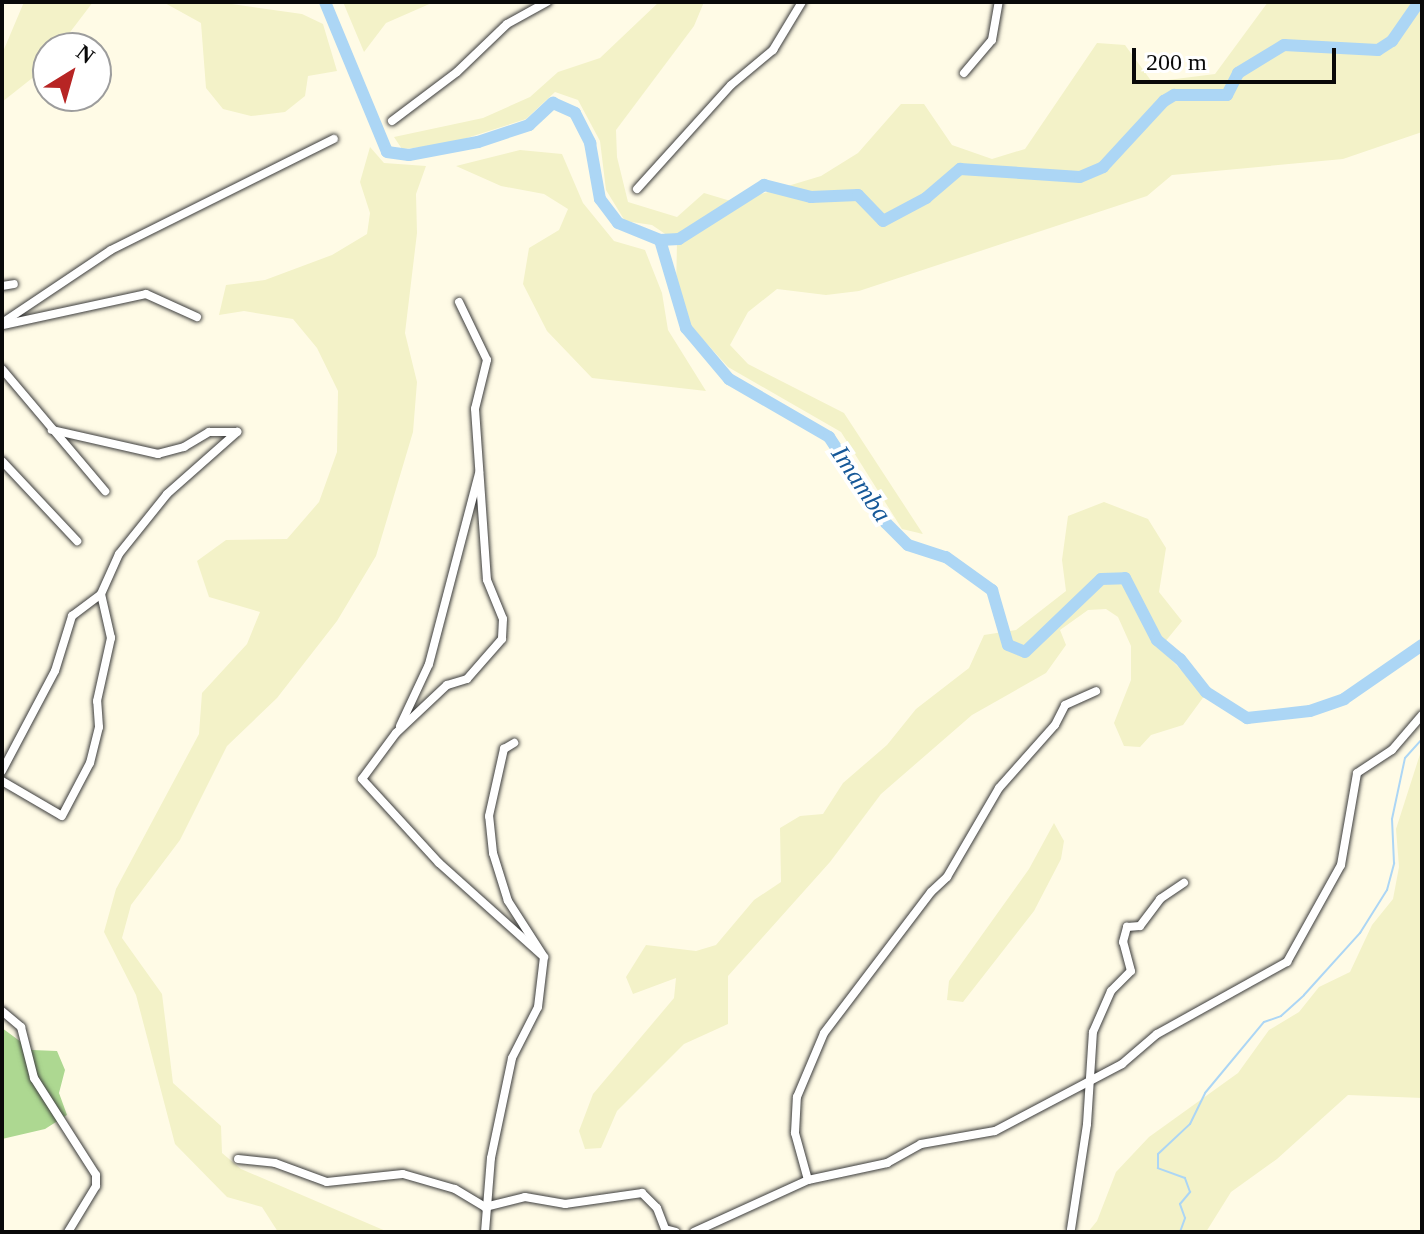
<!DOCTYPE html>
<html>
<head>
<meta charset="utf-8">
<style>
  body { margin:0 }
  #map { position:relative; width:1424px; height:1234px; overflow:hidden; background:#fffbe6; font-family:"Times New Roman",serif }
  div>[style] { position:absolute }
  .farmland>* { inset:0; background:#f3f2c8 }
  .forest>* { inset:0; background:#add891 }
  .stream>* { height:2px; margin:-1px; padding:0 1px; transform-origin:1px; border-radius:1px; background:#acd6f5 }
  .river>* { height:12px; margin:-6px; padding:0 6px; transform-origin:6px; border-radius:6px; background:#acd6f5 }
  .roads { filter:drop-shadow(0 0 2px #3c3c3c) drop-shadow(0 0 2px #3c3c3c) }
  .minor>* { height:8px; margin:-4px; padding:0 4px; transform-origin:4px; border-radius:4px; background:#fff }
  span { translate:-50% -50%; white-space:nowrap; text-align:center; line-height:1.15; -webkit-text-stroke:8px #fff; paint-order:stroke }
  .water-label { font-size:26px; color:#165898; font-style:italic }
  .frame { position:absolute; inset:0; border:4px solid #090909; pointer-events:none }
  .north { position:absolute; left:32px; top:32px; width:80px; height:80px; box-sizing:border-box; background:#fff; border:2px solid #9d9d9d; border-radius:50%; rotate:37deg; font-size:22px; font-weight:700; line-height:32px; text-align:center; color:#090909 }
  .north::after { content:''; display:block; margin:auto; width:28px; height:36px; background:#b72524; clip-path:polygon(50% 0,100% 100%,50% 72%,0 100%) }
  .scale { position:absolute; left:1132px; top:48px; width:204px; height:36px; box-sizing:border-box; border:4px solid #090909; border-top:0; padding-left:10px; font-size:24px; line-height:28px; white-space:nowrap; color:#090909; -webkit-text-stroke:6px #fff; paint-order:stroke }
</style>
</head>
<body>
<div id="map">
  <div class="farmland">
    <i style="clip-path:polygon(24px 2px,93px 2px,58px 48px,48px 48px,45px 68px,2px 102px,2px 54px)"></i>
    <i style="clip-path:polygon(163px 2px,218px 2px,302px 14px,323px 24px,337px 71px,308px 76px,305px 96px,285px 112px,251px 116px,223px 109px,206px 88px,201px 23px)"></i>
    <i style="clip-path:polygon(343px 2px,434px 2px,386px 23px,364px 52px)"></i>
    <i style="clip-path:polygon(659px 2px,704px 2px,694px 26px,616px 130px,617px 157px,628px 202px,677px 217px,704px 193px,734px 202px,821px 176px,858px 153px,901px 104px,924px 104px,952px 145px,992px 159px,1025px 149px,1097px 43px,1125px 45px,1152px 82px,1215px 74px,1268px 2px,1422px 2px,1422px 132px,1343px 159px,1172px 175px,1147px 196px,859px 291px,826px 295px,777px 289px,748px 312px,730px 345px,748px 364px,844px 413px,923px 534px,902px 529px,841px 432px,728px 367px,691px 326px,676px 291px,677px 242px,652px 225px,625px 221px,606px 190px,600px 141px,578px 100px,555px 92px,526px 119px,445px 145px,402px 149px,394px 137px,483px 118px,530px 97px,558px 72px,600px 58px)"></i>
    <i style="clip-path:polygon(370px 147px,384px 163px,426px 166px,416px 194px,417px 233px,405px 333px,417px 382px,413px 432px,376px 556px,337px 621px,277px 698px,227px 746px,180px 840px,131px 905px,122px 938px,162px 994px,173px 1083px,221px 1126px,222px 1153px,241px 1169px,388px 1232px,278px 1232px,262px 1207px,227px 1197px,175px 1144px,136px 995px,104px 932px,116px 889px,199px 734px,202px 693px,247px 644px,260px 612px,209px 597px,197px 561px,226px 540px,287px 539px,319px 502px,337px 452px,338px 391px,317px 348px,293px 319px,244px 311px,219px 315px,226px 285px,265px 280px,332px 255px,367px 234px,370px 213px,360px 182px)"></i>
    <i style="clip-path:polygon(520px 150px,562px 154px,583px 203px,614px 241px,645px 250px,662px 293px,668px 330px,706px 391px,592px 378px,547px 331px,523px 284px,529px 248px,559px 230px,568px 209px,544px 194px,501px 186px,456px 166px)"></i>
    <i style="clip-path:polygon(1104px 502px,1148px 519px,1166px 548px,1159px 592px,1182px 621px,1160px 648px,1205px 695px,1183px 725px,1151px 735px,1140px 747px,1124px 746px,1114px 723px,1131px 680px,1131px 646px,1118px 617px,1106px 609px,1088px 610px,1060px 630px,1066px 645px,1046px 673px,972px 715px,881px 794px,830px 862px,728px 976px,728px 1024px,684px 1044px,617px 1111px,601px 1148px,585px 1149px,579px 1131px,593px 1094px,674px 998px,676px 978px,633px 994px,626px 977px,646px 945px,696px 951px,716px 945px,754px 900px,781px 882px,780px 828px,800px 816px,823px 814px,843px 783px,887px 745px,916px 709px,969px 668px,984px 635px,1016px 630px,1066px 591px,1062px 560px,1068px 516px)"></i>
    <i style="clip-path:polygon(1422px 748px,1422px 1098px,1348px 1095px,1277px 1159px,1231px 1192px,1206px 1232px,1088px 1232px,1097px 1221px,1116px 1172px,1149px 1137px,1238px 1073px,1269px 1030px,1299px 1012px,1319px 987px,1350px 972px,1372px 925px,1393px 899px,1399px 867px,1396px 829px)"></i>
    <i style="clip-path:polygon(1054px 823px,1064px 841px,1061px 859px,1034px 911px,963px 1002px,947px 1000px,949px 981px,1029px 869px)"></i>
  </div>
  <div class="forest">
    <i style="clip-path:polygon(2px 1028px,32px 1050px,57px 1051px,65px 1070px,59px 1093px,67px 1115px,45px 1129px,2px 1139px)"></i>
  </div>
  <div class="stream">
    <i style="left:1180px;top:1232px;width:15px;rotate:-70deg"></i>
    <i style="left:1185px;top:1218px;width:15px;rotate:-110deg"></i>
    <i style="left:1180px;top:1204px;width:16px;rotate:-50deg"></i>
    <i style="left:1190px;top:1192px;width:15px;rotate:-110deg"></i>
    <i style="left:1185px;top:1178px;width:29px;rotate:-160deg"></i>
    <i style="left:1158px;top:1168px;width:14px;rotate:-90deg"></i>
    <i style="left:1158px;top:1154px;width:44px;rotate:-43.2deg"></i>
    <i style="left:1190px;top:1124px;width:34px;rotate:-64deg"></i>
    <i style="left:1205px;top:1093px;width:92px;rotate:-50.3deg"></i>
    <i style="left:1264px;top:1022px;width:18px;rotate:-19deg"></i>
    <i style="left:1281px;top:1016px;width:31px;rotate:-42deg"></i>
    <i style="left:1304px;top:995px;width:84px;rotate:-47.9deg"></i>
    <i style="left:1360px;top:933px;width:51px;rotate:-57.9deg"></i>
    <i style="left:1387px;top:890px;width:28px;rotate:-75deg"></i>
    <i style="left:1394px;top:863px;width:44px;rotate:-92.6deg"></i>
    <i style="left:1392px;top:819px;width:62px;rotate:-78deg"></i>
    <i style="left:1405px;top:758px;width:25px;rotate:-48deg"></i>
  </div>
  <div class="river">
    <i style="left:325px;top:2px;width:162px;rotate:67.5deg"></i>
    <i style="left:387px;top:152px;width:22px;rotate:8deg"></i>
    <i style="left:409px;top:155px;width:70px;rotate:-10.7deg"></i>
    <i style="left:478px;top:142px;width:54px;rotate:-18.4deg"></i>
    <i style="left:529px;top:125px;width:33px;rotate:-43deg"></i>
    <i style="left:553px;top:103px;width:24px;rotate:24deg"></i>
    <i style="left:575px;top:113px;width:34px;rotate:63deg"></i>
    <i style="left:590px;top:143px;width:57px;rotate:79.9deg"></i>
    <i style="left:600px;top:199px;width:30px;rotate:53deg"></i>
    <i style="left:618px;top:223px;width:45px;rotate:22deg"></i>
    <i style="left:660px;top:240px;width:92px;rotate:73.5deg"></i>
    <i style="left:686px;top:328px;width:67px;rotate:49.9deg"></i>
    <i style="left:729px;top:379px;width:116px;rotate:30.1deg"></i>
    <i style="left:829px;top:437px;width:103px;rotate:56.5deg"></i>
    <i style="left:886px;top:523px;width:31px;rotate:45deg"></i>
    <i style="left:908px;top:545px;width:40px;rotate:18deg"></i>
    <i style="left:946px;top:557px;width:57px;rotate:35.7deg"></i>
    <i style="left:992px;top:590px;width:57px;rotate:73.8deg"></i>
    <i style="left:1008px;top:645px;width:18px;rotate:22deg"></i>
    <i style="left:1025px;top:652px;width:105px;rotate:-43.8deg"></i>
    <i style="left:1101px;top:579px;width:24px;rotate:-2deg"></i>
    <i style="left:1125px;top:578px;width:70px;rotate:62.7deg"></i>
    <i style="left:1157px;top:640px;width:30px;rotate:40deg"></i>
    <i style="left:1180px;top:659px;width:42px;rotate:51.8deg"></i>
    <i style="left:1206px;top:692px;width:49px;rotate:32.4deg"></i>
    <i style="left:1247px;top:718px;width:63px;rotate:-6.3deg"></i>
    <i style="left:1310px;top:711px;width:36px;rotate:-19deg"></i>
    <i style="left:1344px;top:699px;width:95px;rotate:-34.7deg"></i>
    <i style="left:660px;top:240px;width:19px;rotate:-3deg"></i>
    <i style="left:679px;top:239px;width:101px;rotate:-32.4deg"></i>
    <i style="left:764px;top:185px;width:49px;rotate:14.3deg"></i>
    <i style="left:811px;top:197px;width:47px;rotate:-2.4deg"></i>
    <i style="left:858px;top:195px;width:36px;rotate:46deg"></i>
    <i style="left:883px;top:221px;width:49px;rotate:-28.1deg"></i>
    <i style="left:926px;top:198px;width:45px;rotate:-40.5deg"></i>
    <i style="left:960px;top:169px;width:120px;rotate:3.8deg"></i>
    <i style="left:1080px;top:177px;width:25px;rotate:-23deg"></i>
    <i style="left:1103px;top:167px;width:90px;rotate:-47.3deg"></i>
    <i style="left:1164px;top:101px;width:12px;rotate:-31deg"></i>
    <i style="left:1174px;top:95px;width:53px"></i>
    <i style="left:1227px;top:95px;width:25px;rotate:-63deg"></i>
    <i style="left:1238px;top:73px;width:54px;rotate:-31.3deg"></i>
    <i style="left:1284px;top:45px;width:94px;rotate:3deg"></i>
    <i style="left:1378px;top:50px;width:17px;rotate:-33deg"></i>
    <i style="left:1392px;top:41px;width:47px;rotate:-55.3deg"></i>
  </div>
  <div class="roads">
    <div class="minor">
      <i style="left:964px;top:73px;width:43px;rotate:-49.7deg"></i>
      <i style="left:992px;top:40px;width:39px;rotate:-80deg"></i>
      <i style="left:392px;top:121px;width:81px;rotate:-37deg"></i>
      <i style="left:457px;top:72px;width:69px;rotate:-43.8deg"></i>
      <i style="left:507px;top:24px;width:46px;rotate:-28.8deg"></i>
      <i style="left:637px;top:189px;width:140px;rotate:-47.9deg"></i>
      <i style="left:731px;top:85px;width:55px;rotate:-39.8deg"></i>
      <i style="left:773px;top:50px;width:56px;rotate:-58.9deg"></i>
      <i style="left:2px;top:286px;width:12px;rotate:-9deg"></i>
      <i style="left:459px;top:302px;width:64px;rotate:64.2deg"></i>
      <i style="left:487px;top:360px;width:50px;rotate:103.8deg"></i>
      <i style="left:475px;top:409px;width:171px;rotate:86deg"></i>
      <i style="left:487px;top:580px;width:42px;rotate:67.7deg"></i>
      <i style="left:503px;top:619px;width:20px;rotate:93deg"></i>
      <i style="left:502px;top:639px;width:53px;rotate:131.2deg"></i>
      <i style="left:467px;top:679px;width:21px;rotate:163deg"></i>
      <i style="left:447px;top:685px;width:70px;rotate:136.7deg"></i>
      <i style="left:396px;top:733px;width:57px;rotate:126.5deg"></i>
      <i style="left:362px;top:779px;width:114px;rotate:47.5deg"></i>
      <i style="left:439px;top:863px;width:141px;rotate:41.8deg"></i>
      <i style="left:2px;top:323px;width:131px;rotate:-33.8deg"></i>
      <i style="left:111px;top:250px;width:249px;rotate:-26.5deg"></i>
      <i style="left:3px;top:325px;width:146px;rotate:-12.2deg"></i>
      <i style="left:146px;top:294px;width:56px;rotate:24.3deg"></i>
      <i style="left:2px;top:369px;width:160px;rotate:49.8deg"></i>
      <i style="left:2px;top:461px;width:110px;rotate:46.8deg"></i>
      <i style="left:400px;top:726px;width:68px;rotate:-64.9deg"></i>
      <i style="left:429px;top:664px;width:197px;rotate:-75.3deg"></i>
      <i style="left:2px;top:771px;width:113px;rotate:-62.1deg"></i>
      <i style="left:55px;top:671px;width:58px;rotate:-72.8deg"></i>
      <i style="left:72px;top:616px;width:36px;rotate:-37deg"></i>
      <i style="left:2px;top:781px;width:69px;rotate:30.3deg"></i>
      <i style="left:62px;top:816px;width:60px;rotate:-62.2deg"></i>
      <i style="left:90px;top:763px;width:37px;rotate:-76deg"></i>
      <i style="left:99px;top:727px;width:26px;rotate:-94deg"></i>
      <i style="left:97px;top:701px;width:65px;rotate:-77.5deg"></i>
      <i style="left:111px;top:638px;width:45px;rotate:-102.8deg"></i>
      <i style="left:101px;top:594px;width:44px;rotate:-65.8deg"></i>
      <i style="left:119px;top:554px;width:77px;rotate:-51.3deg"></i>
      <i style="left:167px;top:494px;width:94px;rotate:-41.5deg"></i>
      <i style="left:237px;top:432px;width:28px;rotate:180deg"></i>
      <i style="left:209px;top:432px;width:29px;rotate:149deg"></i>
      <i style="left:184px;top:447px;width:27px;rotate:165deg"></i>
      <i style="left:158px;top:454px;width:109px;rotate:-167.2deg"></i>
      <i style="left:2px;top:1011px;width:25px;rotate:40deg"></i>
      <i style="left:21px;top:1027px;width:53px;rotate:75.7deg"></i>
      <i style="left:34px;top:1078px;width:115px;rotate:57.4deg"></i>
      <i style="left:96px;top:1175px;width:11px;rotate:90deg"></i>
      <i style="left:96px;top:1186px;width:54px;rotate:121.3deg"></i>
      <i style="left:238px;top:1159px;width:37px;rotate:6deg"></i>
      <i style="left:275px;top:1163px;width:55px;rotate:20.1deg"></i>
      <i style="left:327px;top:1182px;width:76px;rotate:-6deg"></i>
      <i style="left:403px;top:1174px;width:54px;rotate:16.1deg"></i>
      <i style="left:455px;top:1189px;width:35px;rotate:31deg"></i>
      <i style="left:485px;top:1207px;width:41px;rotate:-14deg"></i>
      <i style="left:525px;top:1197px;width:41px;rotate:9.9deg"></i>
      <i style="left:565px;top:1204px;width:78px;rotate:-8.1deg"></i>
      <i style="left:642px;top:1193px;width:21px;rotate:45deg"></i>
      <i style="left:657px;top:1208px;width:22px;rotate:69deg"></i>
      <i style="left:665px;top:1229px;width:11px;rotate:15deg"></i>
      <i style="left:808px;top:1180px;width:49px;rotate:-105.5deg"></i>
      <i style="left:795px;top:1133px;width:36px;rotate:-87deg"></i>
      <i style="left:797px;top:1097px;width:69px;rotate:-67.1deg"></i>
      <i style="left:824px;top:1033px;width:177px;rotate:-52.8deg"></i>
      <i style="left:931px;top:892px;width:22px;rotate:-43deg"></i>
      <i style="left:947px;top:877px;width:103px;rotate:-59.7deg"></i>
      <i style="left:999px;top:788px;width:84px;rotate:-48.4deg"></i>
      <i style="left:1055px;top:725px;width:22px;rotate:-63deg"></i>
      <i style="left:1065px;top:705px;width:34px;rotate:-24deg"></i>
      <i style="left:1071px;top:1229px;width:106px;rotate:-81.3deg"></i>
      <i style="left:1087px;top:1124px;width:92px;rotate:-86.3deg"></i>
      <i style="left:1093px;top:1032px;width:45px;rotate:-66.3deg"></i>
      <i style="left:1111px;top:991px;width:28px;rotate:-45deg"></i>
      <i style="left:1131px;top:971px;width:30px;rotate:-105deg"></i>
      <i style="left:1123px;top:942px;width:16px;rotate:-75deg"></i>
      <i style="left:1127px;top:927px;width:13px;rotate:-4deg"></i>
      <i style="left:1140px;top:926px;width:34px;rotate:-53deg"></i>
      <i style="left:1160px;top:899px;width:29px;rotate:-34deg"></i>
      <i style="left:485px;top:1232px;width:74px;rotate:-85.4deg"></i>
      <i style="left:491px;top:1158px;width:102px;rotate:-78.1deg"></i>
      <i style="left:512px;top:1058px;width:57px;rotate:-63deg"></i>
      <i style="left:538px;top:1007px;width:50px;rotate:-83.2deg"></i>
      <i style="left:544px;top:957px;width:67px;rotate:-122.7deg"></i>
      <i style="left:508px;top:901px;width:50px;rotate:-107.4deg"></i>
      <i style="left:493px;top:853px;width:37px;rotate:-96deg"></i>
      <i style="left:489px;top:816px;width:69px;rotate:-77.4deg"></i>
      <i style="left:504px;top:749px;width:12px;rotate:-31deg"></i>
      <i style="left:694px;top:1232px;width:125px;rotate:-24.5deg"></i>
      <i style="left:808px;top:1180px;width:81px;rotate:-12.1deg"></i>
      <i style="left:887px;top:1163px;width:39px;rotate:-29deg"></i>
      <i style="left:921px;top:1144px;width:75px;rotate:-10deg"></i>
      <i style="left:995px;top:1131px;width:144px;rotate:-27.8deg"></i>
      <i style="left:1122px;top:1064px;width:46px;rotate:-40.6deg"></i>
      <i style="left:1157px;top:1034px;width:149px;rotate:-29deg"></i>
      <i style="left:1287px;top:962px;width:111px;rotate:-60.9deg"></i>
      <i style="left:1341px;top:865px;width:93px;rotate:-80.1deg"></i>
      <i style="left:1357px;top:773px;width:42px;rotate:-33.3deg"></i>
      <i style="left:1392px;top:750px;width:46px;rotate:-49.4deg"></i>
    </div>
  </div>
  <div class="water-label">
    <span style="left:861px;top:484px;rotate:56deg">Imamba</span>
  </div>
  <div class="frame"></div>
  <div class="north">N</div>
  <div class="scale">200 m</div>
</div>
</body>
</html>
